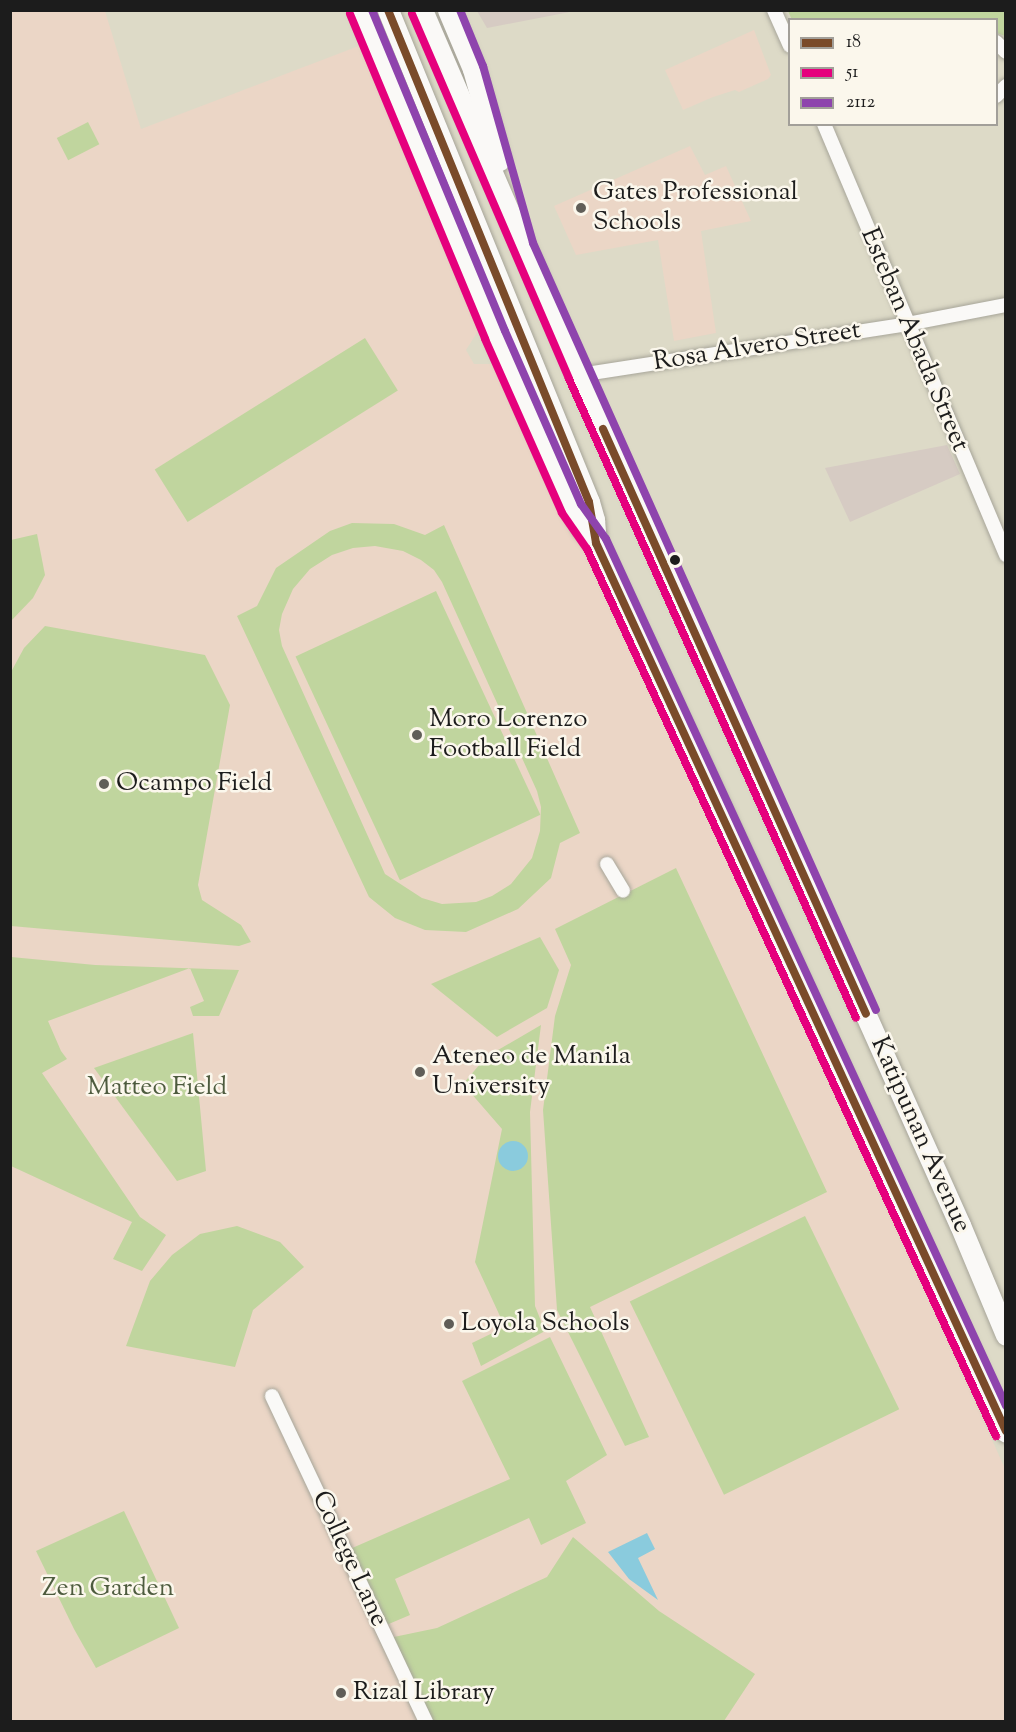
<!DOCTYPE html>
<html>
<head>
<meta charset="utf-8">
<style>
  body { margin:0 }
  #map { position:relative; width:1016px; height:1732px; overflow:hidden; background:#dddac7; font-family:"Sorts Mill Goudy",serif }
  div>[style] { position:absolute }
  .built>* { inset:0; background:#ebd6c6 }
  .industrial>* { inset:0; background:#d6cbc3 }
  .green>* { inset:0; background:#c0d59e; transform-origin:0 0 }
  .water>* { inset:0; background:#8acbdd }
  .round { border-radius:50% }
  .roads { filter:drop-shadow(0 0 2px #a7a599) drop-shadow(0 0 2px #a7a599) }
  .street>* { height:14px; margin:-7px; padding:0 7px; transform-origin:7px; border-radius:7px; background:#faf9f7 }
  .primary>* { height:21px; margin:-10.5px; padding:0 10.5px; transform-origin:10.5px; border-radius:10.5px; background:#faf9f7 }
  .bus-1>* { height:8px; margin:-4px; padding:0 4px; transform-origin:4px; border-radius:4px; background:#7a4b2a }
  .bus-2>* { height:8px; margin:-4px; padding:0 4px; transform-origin:4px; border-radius:4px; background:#e5007d }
  .bus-3>* { height:8px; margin:-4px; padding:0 4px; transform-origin:4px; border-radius:4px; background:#8e44ad }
  .dots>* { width:16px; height:16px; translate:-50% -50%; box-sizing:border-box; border:3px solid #fbf7ec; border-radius:50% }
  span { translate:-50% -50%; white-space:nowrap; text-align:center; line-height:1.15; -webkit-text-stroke:5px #fbf7ec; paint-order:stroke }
  .poi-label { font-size:26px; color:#1c1c1c }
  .left { translate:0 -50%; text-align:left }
  .street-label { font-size:26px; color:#1c1c1c }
  .park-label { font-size:26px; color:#4d5b3e }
  .frame { position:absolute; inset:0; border:12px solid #1c1c1c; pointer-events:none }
  .legend { position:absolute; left:788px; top:18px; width:210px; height:108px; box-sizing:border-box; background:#fbf7ec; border:2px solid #a29f99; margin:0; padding:8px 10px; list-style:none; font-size:18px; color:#1c1c1c }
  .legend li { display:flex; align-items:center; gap:12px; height:30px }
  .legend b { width:30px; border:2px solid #a29f99 }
</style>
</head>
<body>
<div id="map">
  <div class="built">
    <i style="clip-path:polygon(11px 11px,105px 11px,141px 129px,364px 44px,479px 322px,478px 331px,466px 350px,474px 364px,502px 364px,590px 557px,728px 843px,1005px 1469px,1005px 1721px,11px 1722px)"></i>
    <i style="clip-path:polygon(754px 30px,771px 75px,768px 79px,739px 92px,735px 90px,713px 97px,683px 110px,665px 70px)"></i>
    <i style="clip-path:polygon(690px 146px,705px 175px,726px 166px,751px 221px,701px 231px,716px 333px,674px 341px,658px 240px,576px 255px,554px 206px)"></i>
  </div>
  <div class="industrial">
    <i style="clip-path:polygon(477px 11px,575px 11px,487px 28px)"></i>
    <i style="clip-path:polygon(947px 445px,960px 474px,850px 522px,825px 468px)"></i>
  </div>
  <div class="green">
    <i style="clip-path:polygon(788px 11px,1005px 11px,1005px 36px,997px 33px,996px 20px,792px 20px)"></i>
    <i style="left:88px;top:122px;width:25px;height:35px;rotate:63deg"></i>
    <i style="left:365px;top:338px;width:62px;height:248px;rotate:58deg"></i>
    <i style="clip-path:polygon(evenodd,352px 523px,394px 524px,425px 535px,444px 525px,580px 833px,560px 843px,551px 878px,518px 909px,466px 932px,425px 930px,395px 918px,369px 897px,237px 616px,257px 606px,276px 568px,330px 531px,352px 523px,375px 546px,403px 551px,421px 560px,434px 570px,442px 582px,537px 791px,541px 807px,540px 831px,532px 858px,511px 884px,492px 896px,476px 902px,442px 904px,422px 898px,385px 874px,282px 646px,279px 630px,282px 614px,293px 589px,310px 569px,332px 555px,353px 548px,375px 546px)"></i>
    <i style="clip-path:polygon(37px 534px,45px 575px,33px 598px,11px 621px,11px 540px)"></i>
    <i style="left:436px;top:591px;width:247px;height:155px;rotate:65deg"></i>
    <i style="clip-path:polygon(45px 626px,205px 655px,230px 705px,198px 885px,202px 900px,241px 925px,251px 942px,239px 946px,11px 926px,11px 672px,24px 648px)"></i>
    <i style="clip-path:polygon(676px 868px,827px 1192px,590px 1307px,649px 1437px,625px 1446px,557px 1310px,543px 1110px,555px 1016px,571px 965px,555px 929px)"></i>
    <i style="clip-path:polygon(540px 937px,559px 970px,547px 1008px,497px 1037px,431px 984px)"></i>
    <i style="clip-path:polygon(11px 957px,95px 965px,239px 970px,219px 1016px,193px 1016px,190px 1007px,204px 1001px,190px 968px,48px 1021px,61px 1051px,67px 1059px,42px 1073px,140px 1217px,166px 1235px,142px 1271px,113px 1259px,132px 1222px,11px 1166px)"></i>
    <i style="clip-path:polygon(541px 1025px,530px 1112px,535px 1306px,545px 1331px,481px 1366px,472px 1343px,505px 1327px,475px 1262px,502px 1129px,463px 1084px,486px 1057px)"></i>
    <i style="clip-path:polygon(193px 1033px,206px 1171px,177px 1181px,94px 1068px)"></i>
    <i style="left:805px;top:1216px;width:215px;height:195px;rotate:64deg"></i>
    <i style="clip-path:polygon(237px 1226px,280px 1242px,304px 1267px,253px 1310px,235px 1367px,126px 1346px,150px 1281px,172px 1255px,200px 1234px)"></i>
    <i style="clip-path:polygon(550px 1337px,607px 1455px,566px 1481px,586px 1523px,541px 1545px,529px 1518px,395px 1579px,410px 1615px,384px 1626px,350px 1549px,510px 1479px,462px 1381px)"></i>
    <i style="clip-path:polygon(124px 1511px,179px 1628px,96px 1668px,74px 1629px,36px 1551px)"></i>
    <i style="clip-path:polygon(573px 1537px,659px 1611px,755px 1674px,724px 1721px,429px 1721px,389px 1638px,437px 1628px,547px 1577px)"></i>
  </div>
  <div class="water">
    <i class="round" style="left:498px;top:1141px;width:30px;height:30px"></i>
    <i style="clip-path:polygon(647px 1533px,655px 1549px,638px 1558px,658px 1600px,629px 1579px,608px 1552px)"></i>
  </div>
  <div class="roads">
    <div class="street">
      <i style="left:774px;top:10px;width:39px;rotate:66deg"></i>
      <i style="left:996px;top:42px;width:14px;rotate:45deg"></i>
      <i style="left:996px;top:96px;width:14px;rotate:-45deg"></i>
      <i style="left:824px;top:124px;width:468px;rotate:67.1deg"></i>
      <i style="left:579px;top:375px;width:332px;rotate:-8.8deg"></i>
      <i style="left:907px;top:324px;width:101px;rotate:-10.9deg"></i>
      <i style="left:607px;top:864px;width:31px;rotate:59deg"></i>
      <i style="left:272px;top:1396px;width:361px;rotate:64.7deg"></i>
    </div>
    <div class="primary">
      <i style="left:360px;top:10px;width:352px;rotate:67.4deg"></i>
      <i style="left:495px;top:335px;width:190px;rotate:66.1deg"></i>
      <i style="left:572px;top:509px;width:22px;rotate:60deg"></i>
      <i style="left:583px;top:528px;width:20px;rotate:49deg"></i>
      <i style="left:596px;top:543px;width:305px;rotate:64.9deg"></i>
      <i style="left:725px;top:819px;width:674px;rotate:65.37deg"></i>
      <i style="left:388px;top:10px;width:531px;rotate:67.78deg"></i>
      <i style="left:589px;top:502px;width:19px;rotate:74deg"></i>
      <i style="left:594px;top:520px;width:23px;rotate:85deg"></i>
      <i style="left:422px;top:10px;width:397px;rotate:66.7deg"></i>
      <i style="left:579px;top:375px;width:931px;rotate:65.86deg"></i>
      <i style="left:960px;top:1225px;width:119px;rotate:67.3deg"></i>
      <i style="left:448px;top:10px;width:64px;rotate:67deg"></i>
      <i style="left:473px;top:69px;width:95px;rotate:74.1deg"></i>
    </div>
  </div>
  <div class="bus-1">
    <i style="left:388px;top:10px;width:531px;rotate:67.78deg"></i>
    <i style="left:589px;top:502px;width:42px;rotate:80.3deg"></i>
    <i style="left:596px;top:543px;width:978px;rotate:65.22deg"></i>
    <i style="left:603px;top:429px;width:641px;rotate:65.79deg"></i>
  </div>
  <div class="bus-2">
    <i style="left:350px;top:14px;width:352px;rotate:67.4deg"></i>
    <i style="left:485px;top:339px;width:190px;rotate:66.1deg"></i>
    <i style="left:562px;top:513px;width:44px;rotate:55.2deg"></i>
    <i style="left:587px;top:549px;width:977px;rotate:65.25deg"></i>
    <i style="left:412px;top:14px;width:397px;rotate:66.7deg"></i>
    <i style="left:569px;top:379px;width:700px;rotate:65.81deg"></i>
  </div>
  <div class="bus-3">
    <i style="left:372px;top:10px;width:347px;rotate:67.5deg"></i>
    <i style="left:505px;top:331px;width:189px;rotate:66.3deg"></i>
    <i style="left:581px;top:504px;width:43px;rotate:54.5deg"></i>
    <i style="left:606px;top:539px;width:955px;rotate:65.23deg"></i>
    <i style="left:460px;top:10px;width:61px;rotate:67.7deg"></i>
    <i style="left:483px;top:66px;width:184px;rotate:74.2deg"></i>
    <i style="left:533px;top:243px;width:840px;rotate:65.91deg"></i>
  </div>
  <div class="dots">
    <i style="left:581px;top:208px;background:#605e58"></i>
    <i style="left:675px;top:560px;background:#1c1c1c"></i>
    <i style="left:417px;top:735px;background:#605e58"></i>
    <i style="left:104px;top:784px;background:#605e58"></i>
    <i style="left:420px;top:1072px;background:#605e58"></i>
    <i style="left:449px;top:1324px;background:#605e58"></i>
    <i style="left:341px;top:1693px;background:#605e58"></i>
  </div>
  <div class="poi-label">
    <span class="left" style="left:593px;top:208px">Gates Professional<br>Schools</span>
    <span class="left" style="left:429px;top:735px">Moro Lorenzo<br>Football Field</span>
    <span class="left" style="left:116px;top:784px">Ocampo Field</span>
    <span class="left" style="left:432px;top:1072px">Ateneo de Manila<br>University</span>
    <span class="left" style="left:461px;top:1324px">Loyola Schools</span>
    <span class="left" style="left:353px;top:1693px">Rizal Library</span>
  </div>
  <div class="street-label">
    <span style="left:914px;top:340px;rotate:67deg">Esteban Abada Street</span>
    <span style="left:757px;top:347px;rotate:-9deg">Rosa Alvero Street</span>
    <span style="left:920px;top:1135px;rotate:66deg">Katipunan Avenue</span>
    <span style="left:349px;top:1559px;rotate:65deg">College Lane</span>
  </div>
  <div class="park-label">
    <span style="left:157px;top:1088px">Matteo Field</span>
    <span style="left:108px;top:1589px">Zen Garden</span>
  </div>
  <div class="frame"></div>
  <ul class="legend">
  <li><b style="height:8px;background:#7a4b2a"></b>18</li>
  <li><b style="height:8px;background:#e5007d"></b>51</li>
  <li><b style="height:8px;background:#8e44ad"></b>2112</li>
  </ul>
</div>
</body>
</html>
